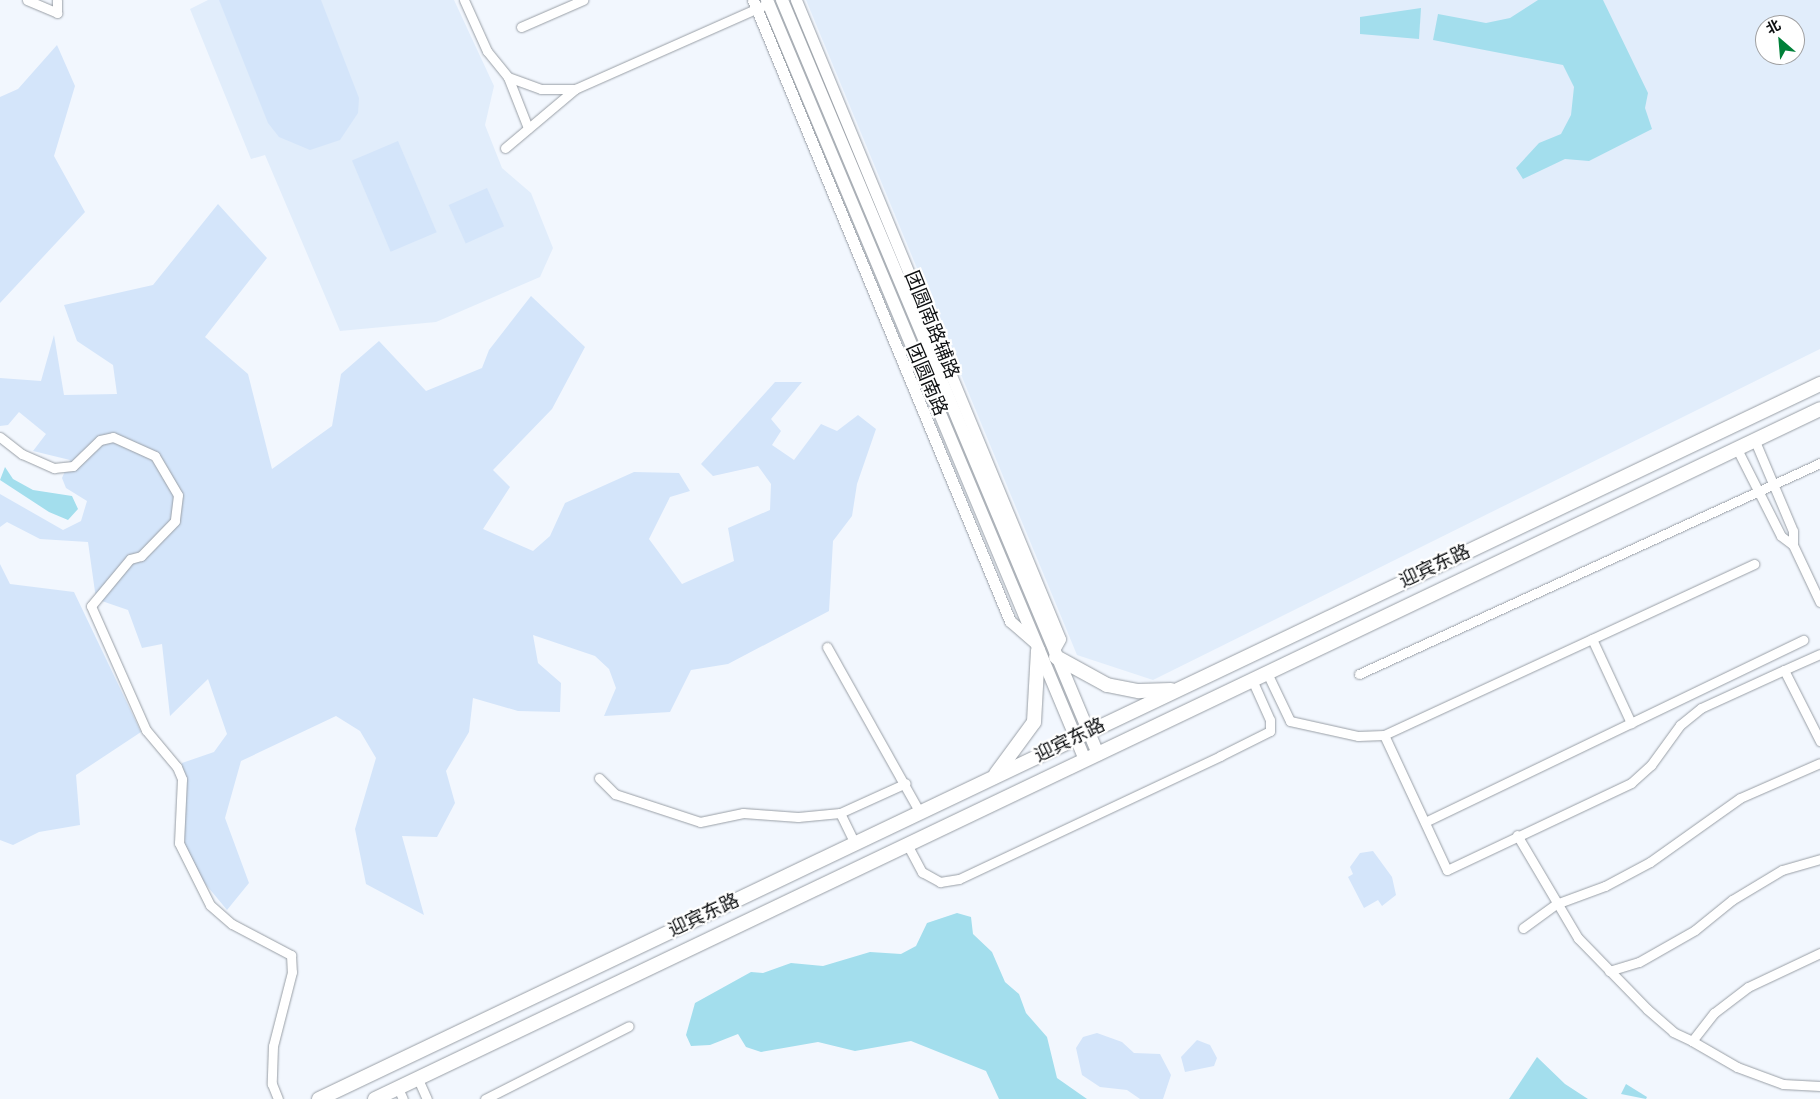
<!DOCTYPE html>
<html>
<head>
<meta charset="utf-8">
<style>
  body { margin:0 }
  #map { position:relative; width:1820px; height:1099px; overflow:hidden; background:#f2f7fe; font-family:"Sofia Sans Condensed","Noto Sans SC",sans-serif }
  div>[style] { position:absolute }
  .built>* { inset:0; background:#e1edfb }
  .green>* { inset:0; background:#d4e5fa; transform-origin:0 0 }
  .water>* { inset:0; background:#a3deed }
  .roads { filter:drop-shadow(0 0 1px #999fa6) drop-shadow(0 0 1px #999fa6) }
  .minor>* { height:9px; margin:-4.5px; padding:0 4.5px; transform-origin:4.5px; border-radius:4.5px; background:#fff }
  .tertiary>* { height:11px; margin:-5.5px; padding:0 5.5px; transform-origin:5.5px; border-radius:5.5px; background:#fff }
  .secondary>* { height:12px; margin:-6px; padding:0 6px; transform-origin:6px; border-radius:6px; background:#fff }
  .trunk>* { height:14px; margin:-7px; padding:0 7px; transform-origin:7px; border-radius:7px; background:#fff }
  span { translate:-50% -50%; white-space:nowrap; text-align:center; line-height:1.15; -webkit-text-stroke:4.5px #fff; paint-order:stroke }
  .street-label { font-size:19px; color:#0e1012 }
  .north { position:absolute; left:1755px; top:15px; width:50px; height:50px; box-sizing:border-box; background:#fff; border:1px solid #9f9fa0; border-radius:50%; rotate:333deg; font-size:14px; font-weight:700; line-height:20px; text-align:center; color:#0e1012 }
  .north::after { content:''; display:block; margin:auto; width:18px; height:22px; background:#008039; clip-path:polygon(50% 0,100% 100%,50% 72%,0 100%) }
</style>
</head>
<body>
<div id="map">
  <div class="built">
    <i style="clip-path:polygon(208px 0,454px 0,494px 86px,485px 125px,502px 168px,531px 193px,553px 248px,540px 277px,436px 322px,340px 331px,265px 155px,251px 159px,190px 9px)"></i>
    <i style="clip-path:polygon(evenodd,806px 0,1820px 0,1820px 349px,1153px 680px,1077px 655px,806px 0,1765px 25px,1795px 25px,1795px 55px,1765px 55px,1765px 25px)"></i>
  </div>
  <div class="green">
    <i style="clip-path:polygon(219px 0,321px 0,359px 98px,358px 113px,340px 140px,310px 150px,279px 137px,268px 123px)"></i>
    <i style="clip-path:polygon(57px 45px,75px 86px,54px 156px,85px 212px,0 303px,0 97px,18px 89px)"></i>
    <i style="left:398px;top:141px;width:99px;height:50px;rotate:67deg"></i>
    <i style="left:487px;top:188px;width:42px;height:42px;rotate:66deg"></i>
    <i style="clip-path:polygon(218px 204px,267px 258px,205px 337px,248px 374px,272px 469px,332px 426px,341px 374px,379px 341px,426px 391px,482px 368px,489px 350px,531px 296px,585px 347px,552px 409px,493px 470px,510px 487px,483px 529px,533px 551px,550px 536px,565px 503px,634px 472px,679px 473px,690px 491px,670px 497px,649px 539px,682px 584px,734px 561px,728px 528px,770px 510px,771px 484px,758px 466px,713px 476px,701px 464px,775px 382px,802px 382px,771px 419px,781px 431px,772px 445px,794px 460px,821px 424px,837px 431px,858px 415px,876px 429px,857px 484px,852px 516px,833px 541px,829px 611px,728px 664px,691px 670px,670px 712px,604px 716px,616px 688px,609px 669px,595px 656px,533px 635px,538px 663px,561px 683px,560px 712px,518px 711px,473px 698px,469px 732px,446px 771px,455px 803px,437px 837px,402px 836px,424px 915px,366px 884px,355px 829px,376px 758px,360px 731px,336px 716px,241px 761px,225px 818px,249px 883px,227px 910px,188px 863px,182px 824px,182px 763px,214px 752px,227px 734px,208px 679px,170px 716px,162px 644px,142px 648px,128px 610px,96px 599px,88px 542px,40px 539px,7px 522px,0 527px,0 494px,63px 530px,81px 521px,87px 501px,66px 488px,62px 478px,70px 460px,33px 451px,46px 434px,19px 412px,8px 425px,0 426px,0 378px,41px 381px,54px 335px,64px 395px,117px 394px,113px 365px,77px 341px,64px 305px,153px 285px)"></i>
    <i style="clip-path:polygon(0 564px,10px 584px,74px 592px,141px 732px,76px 775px,80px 825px,39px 832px,13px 845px,0 840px)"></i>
    <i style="clip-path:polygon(1373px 851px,1392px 877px,1396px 895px,1382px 906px,1378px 900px,1364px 908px,1348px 877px,1353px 874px,1350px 867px,1360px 853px)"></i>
    <i style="clip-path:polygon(1097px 1033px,1122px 1042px,1134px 1053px,1160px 1054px,1171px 1075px,1163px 1099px,1140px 1099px,1127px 1090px,1100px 1087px,1082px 1075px,1076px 1048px,1083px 1037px)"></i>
    <i style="clip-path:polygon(1197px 1040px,1210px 1045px,1217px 1058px,1214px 1066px,1185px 1072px,1181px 1057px)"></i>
  </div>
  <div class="water">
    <i style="clip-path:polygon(1538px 0,1603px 0,1648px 93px,1645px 108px,1652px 129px,1589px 161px,1565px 159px,1523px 179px,1516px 168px,1539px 143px,1561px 134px,1571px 115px,1574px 87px,1563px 65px,1433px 40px,1438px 14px,1486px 23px,1510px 18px)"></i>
    <i style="clip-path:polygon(1421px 8px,1419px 39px,1360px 34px,1360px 17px)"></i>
    <i style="clip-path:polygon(5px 467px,13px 479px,33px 490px,72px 496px,78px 509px,68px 520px,49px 512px,0 480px)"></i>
    <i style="clip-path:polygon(957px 913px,971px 917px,973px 934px,992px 952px,1005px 982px,1019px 994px,1026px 1013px,1047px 1037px,1057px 1078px,1087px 1099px,999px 1099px,986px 1071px,911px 1041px,855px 1051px,818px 1042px,761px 1052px,746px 1047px,738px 1034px,710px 1045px,691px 1046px,686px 1035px,695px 1003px,751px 972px,763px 973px,791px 963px,823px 966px,870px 952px,901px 954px,916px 946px,927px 923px)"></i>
    <i style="clip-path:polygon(1537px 1057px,1565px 1084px,1588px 1099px,1509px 1099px)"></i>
    <i style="clip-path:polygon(1626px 1084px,1647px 1097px,1646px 1099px,1621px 1094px)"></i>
  </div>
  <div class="roads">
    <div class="minor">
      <i style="left:27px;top:0;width:33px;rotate:23deg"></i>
      <i style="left:57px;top:13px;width:13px;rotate:-90deg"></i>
      <i style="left:464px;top:0;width:56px;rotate:65.7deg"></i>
      <i style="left:487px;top:51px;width:33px;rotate:51deg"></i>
      <i style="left:508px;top:77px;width:35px;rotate:20deg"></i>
      <i style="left:541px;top:89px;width:34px"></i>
      <i style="left:575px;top:89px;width:212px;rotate:-23.9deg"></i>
      <i style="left:521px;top:27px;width:68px;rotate:-23.5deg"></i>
      <i style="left:508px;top:77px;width:55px;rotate:68.6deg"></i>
      <i style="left:505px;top:148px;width:92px;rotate:-40.1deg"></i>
      <i style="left:0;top:437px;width:28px;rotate:38deg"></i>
      <i style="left:22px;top:454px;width:35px;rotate:24deg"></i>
      <i style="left:54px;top:468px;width:19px;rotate:-6deg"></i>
      <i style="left:73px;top:466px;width:37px;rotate:-44deg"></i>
      <i style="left:100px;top:440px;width:13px;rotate:-13deg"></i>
      <i style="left:113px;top:437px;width:46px;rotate:24.3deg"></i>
      <i style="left:155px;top:456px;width:45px;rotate:59.5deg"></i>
      <i style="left:178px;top:495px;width:26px;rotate:97deg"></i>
      <i style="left:175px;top:521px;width:49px;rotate:134.2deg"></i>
      <i style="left:141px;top:556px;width:11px;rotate:165deg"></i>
      <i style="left:130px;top:559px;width:61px;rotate:129.7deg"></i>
      <i style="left:91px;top:606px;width:136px;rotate:66.1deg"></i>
      <i style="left:146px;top:730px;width:48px;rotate:50deg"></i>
      <i style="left:177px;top:767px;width:13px;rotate:67deg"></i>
      <i style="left:182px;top:779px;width:64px;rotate:92.7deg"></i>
      <i style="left:179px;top:843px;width:69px;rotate:63.4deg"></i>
      <i style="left:210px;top:905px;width:29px;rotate:41deg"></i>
      <i style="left:232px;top:924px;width:67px;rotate:27.7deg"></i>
      <i style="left:291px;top:955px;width:17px;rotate:87deg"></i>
      <i style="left:292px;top:972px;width:76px;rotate:104.4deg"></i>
      <i style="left:273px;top:1046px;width:38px;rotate:92deg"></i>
      <i style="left:272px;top:1084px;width:16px;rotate:68deg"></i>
      <i style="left:1737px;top:449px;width:97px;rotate:63.2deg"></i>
      <i style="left:1781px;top:536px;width:15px;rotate:37deg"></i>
      <i style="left:1793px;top:545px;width:14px;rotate:-90deg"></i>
      <i style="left:1793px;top:531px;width:98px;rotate:-112.9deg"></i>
      <i style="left:1793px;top:545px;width:63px;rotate:64.7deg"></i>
      <i style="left:1592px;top:639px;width:93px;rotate:65.1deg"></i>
      <i style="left:827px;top:647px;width:190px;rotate:60.7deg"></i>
      <i style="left:1784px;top:670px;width:39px;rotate:-24deg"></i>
      <i style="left:1359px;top:674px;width:507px;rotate:-24.59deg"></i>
      <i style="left:1268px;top:675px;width:51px;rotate:64.4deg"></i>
      <i style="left:1290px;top:721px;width:70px;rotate:12.4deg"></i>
      <i style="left:1358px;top:736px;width:26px;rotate:-2deg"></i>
      <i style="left:1384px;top:735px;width:149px;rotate:65deg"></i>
      <i style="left:1447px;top:870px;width:204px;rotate:-25.3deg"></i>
      <i style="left:1631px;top:783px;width:27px;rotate:-42deg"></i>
      <i style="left:1651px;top:765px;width:49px;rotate:-54.1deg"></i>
      <i style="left:1680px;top:725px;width:27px;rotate:-39deg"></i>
      <i style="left:1701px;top:708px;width:91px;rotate:-24.6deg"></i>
      <i style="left:1784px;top:670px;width:80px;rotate:63.1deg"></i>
      <i style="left:1384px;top:735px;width:408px;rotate:-24.8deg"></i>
      <i style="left:599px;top:778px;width:23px;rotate:45deg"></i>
      <i style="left:615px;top:794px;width:89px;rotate:18.2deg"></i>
      <i style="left:700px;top:822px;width:44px;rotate:-11.8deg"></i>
      <i style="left:743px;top:813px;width:55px;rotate:4.2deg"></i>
      <i style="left:798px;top:817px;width:42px;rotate:-5.4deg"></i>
      <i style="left:840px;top:813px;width:72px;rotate:-24.4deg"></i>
      <i style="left:840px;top:813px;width:34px;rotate:64deg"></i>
      <i style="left:1425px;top:822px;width:420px;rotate:-25.7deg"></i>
      <i style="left:1517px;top:835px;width:120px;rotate:59.4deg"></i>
      <i style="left:1578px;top:938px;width:99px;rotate:45.8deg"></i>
      <i style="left:1647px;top:1009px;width:35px;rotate:41deg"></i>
      <i style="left:1673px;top:1032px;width:21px;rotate:25deg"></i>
      <i style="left:1692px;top:1041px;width:36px;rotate:-52deg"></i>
      <i style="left:1714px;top:1013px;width:43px;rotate:-37.4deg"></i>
      <i style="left:1748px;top:987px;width:80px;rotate:-25.3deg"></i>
      <i style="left:908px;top:846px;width:30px;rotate:62deg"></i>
      <i style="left:922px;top:872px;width:21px;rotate:29deg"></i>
      <i style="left:940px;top:882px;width:19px;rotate:-9deg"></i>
      <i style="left:959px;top:879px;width:289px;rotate:-25.2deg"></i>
      <i style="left:1220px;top:756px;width:56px;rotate:-26.6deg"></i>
      <i style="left:1270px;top:731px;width:11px;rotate:-90deg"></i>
      <i style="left:1270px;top:720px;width:42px;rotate:-114.1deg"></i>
      <i style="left:1523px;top:928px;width:41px;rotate:-36deg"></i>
      <i style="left:1556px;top:904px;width:52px;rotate:-20.2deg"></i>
      <i style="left:1605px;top:886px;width:51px;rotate:-28.1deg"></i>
      <i style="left:1650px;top:862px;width:110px;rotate:-35.4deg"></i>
      <i style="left:1740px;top:798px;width:87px;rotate:-23.6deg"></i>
      <i style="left:1609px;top:971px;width:31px;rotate:-17deg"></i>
      <i style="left:1639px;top:962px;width:64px;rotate:-29.7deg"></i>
      <i style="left:1695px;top:930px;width:48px;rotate:-39deg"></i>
      <i style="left:1732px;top:900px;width:58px;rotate:-31deg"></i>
      <i style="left:1782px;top:870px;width:40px;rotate:-16deg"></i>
      <i style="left:1692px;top:1041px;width:52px;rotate:30deg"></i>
      <i style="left:1737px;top:1067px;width:49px;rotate:20.3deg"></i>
      <i style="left:1783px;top:1084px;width:37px;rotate:3deg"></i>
      <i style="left:418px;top:1079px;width:22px;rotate:66deg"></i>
      <i style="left:398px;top:1088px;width:12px;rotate:66deg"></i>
      <i style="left:485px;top:1099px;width:161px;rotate:-26.9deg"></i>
    </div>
    <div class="tertiary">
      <i style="left:753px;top:0;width:672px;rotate:67.52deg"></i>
      <i style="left:1010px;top:621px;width:32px;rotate:41deg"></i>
      <i style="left:796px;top:0;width:691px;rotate:67.55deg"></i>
      <i style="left:1060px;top:639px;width:13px;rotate:119deg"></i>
    </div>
    <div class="secondary">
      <i style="left:767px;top:0;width:824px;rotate:67.29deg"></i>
      <i style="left:782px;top:0;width:818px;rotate:67.26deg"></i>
    </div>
    <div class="trunk">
      <i style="left:1056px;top:657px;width:58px;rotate:28.8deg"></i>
      <i style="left:1107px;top:685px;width:33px;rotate:11deg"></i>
      <i style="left:1139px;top:691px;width:32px;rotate:-2deg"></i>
      <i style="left:996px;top:774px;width:64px;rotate:-53.8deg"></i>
      <i style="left:1034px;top:722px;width:72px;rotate:-86.8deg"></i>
      <i style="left:319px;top:1099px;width:1663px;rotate:-25.47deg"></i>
      <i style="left:375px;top:1099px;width:1601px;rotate:-25.52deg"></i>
    </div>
  </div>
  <div class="street-label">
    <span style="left:931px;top:325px;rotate:68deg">团圆南路辅路</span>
    <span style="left:926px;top:380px;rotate:67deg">团圆南路</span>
    <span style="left:1435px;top:567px;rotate:-25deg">迎宾东路</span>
    <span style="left:1070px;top:741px;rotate:-26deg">迎宾东路</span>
    <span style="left:704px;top:916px;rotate:-25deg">迎宾东路</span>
  </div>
  <div class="north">北</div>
</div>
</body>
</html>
